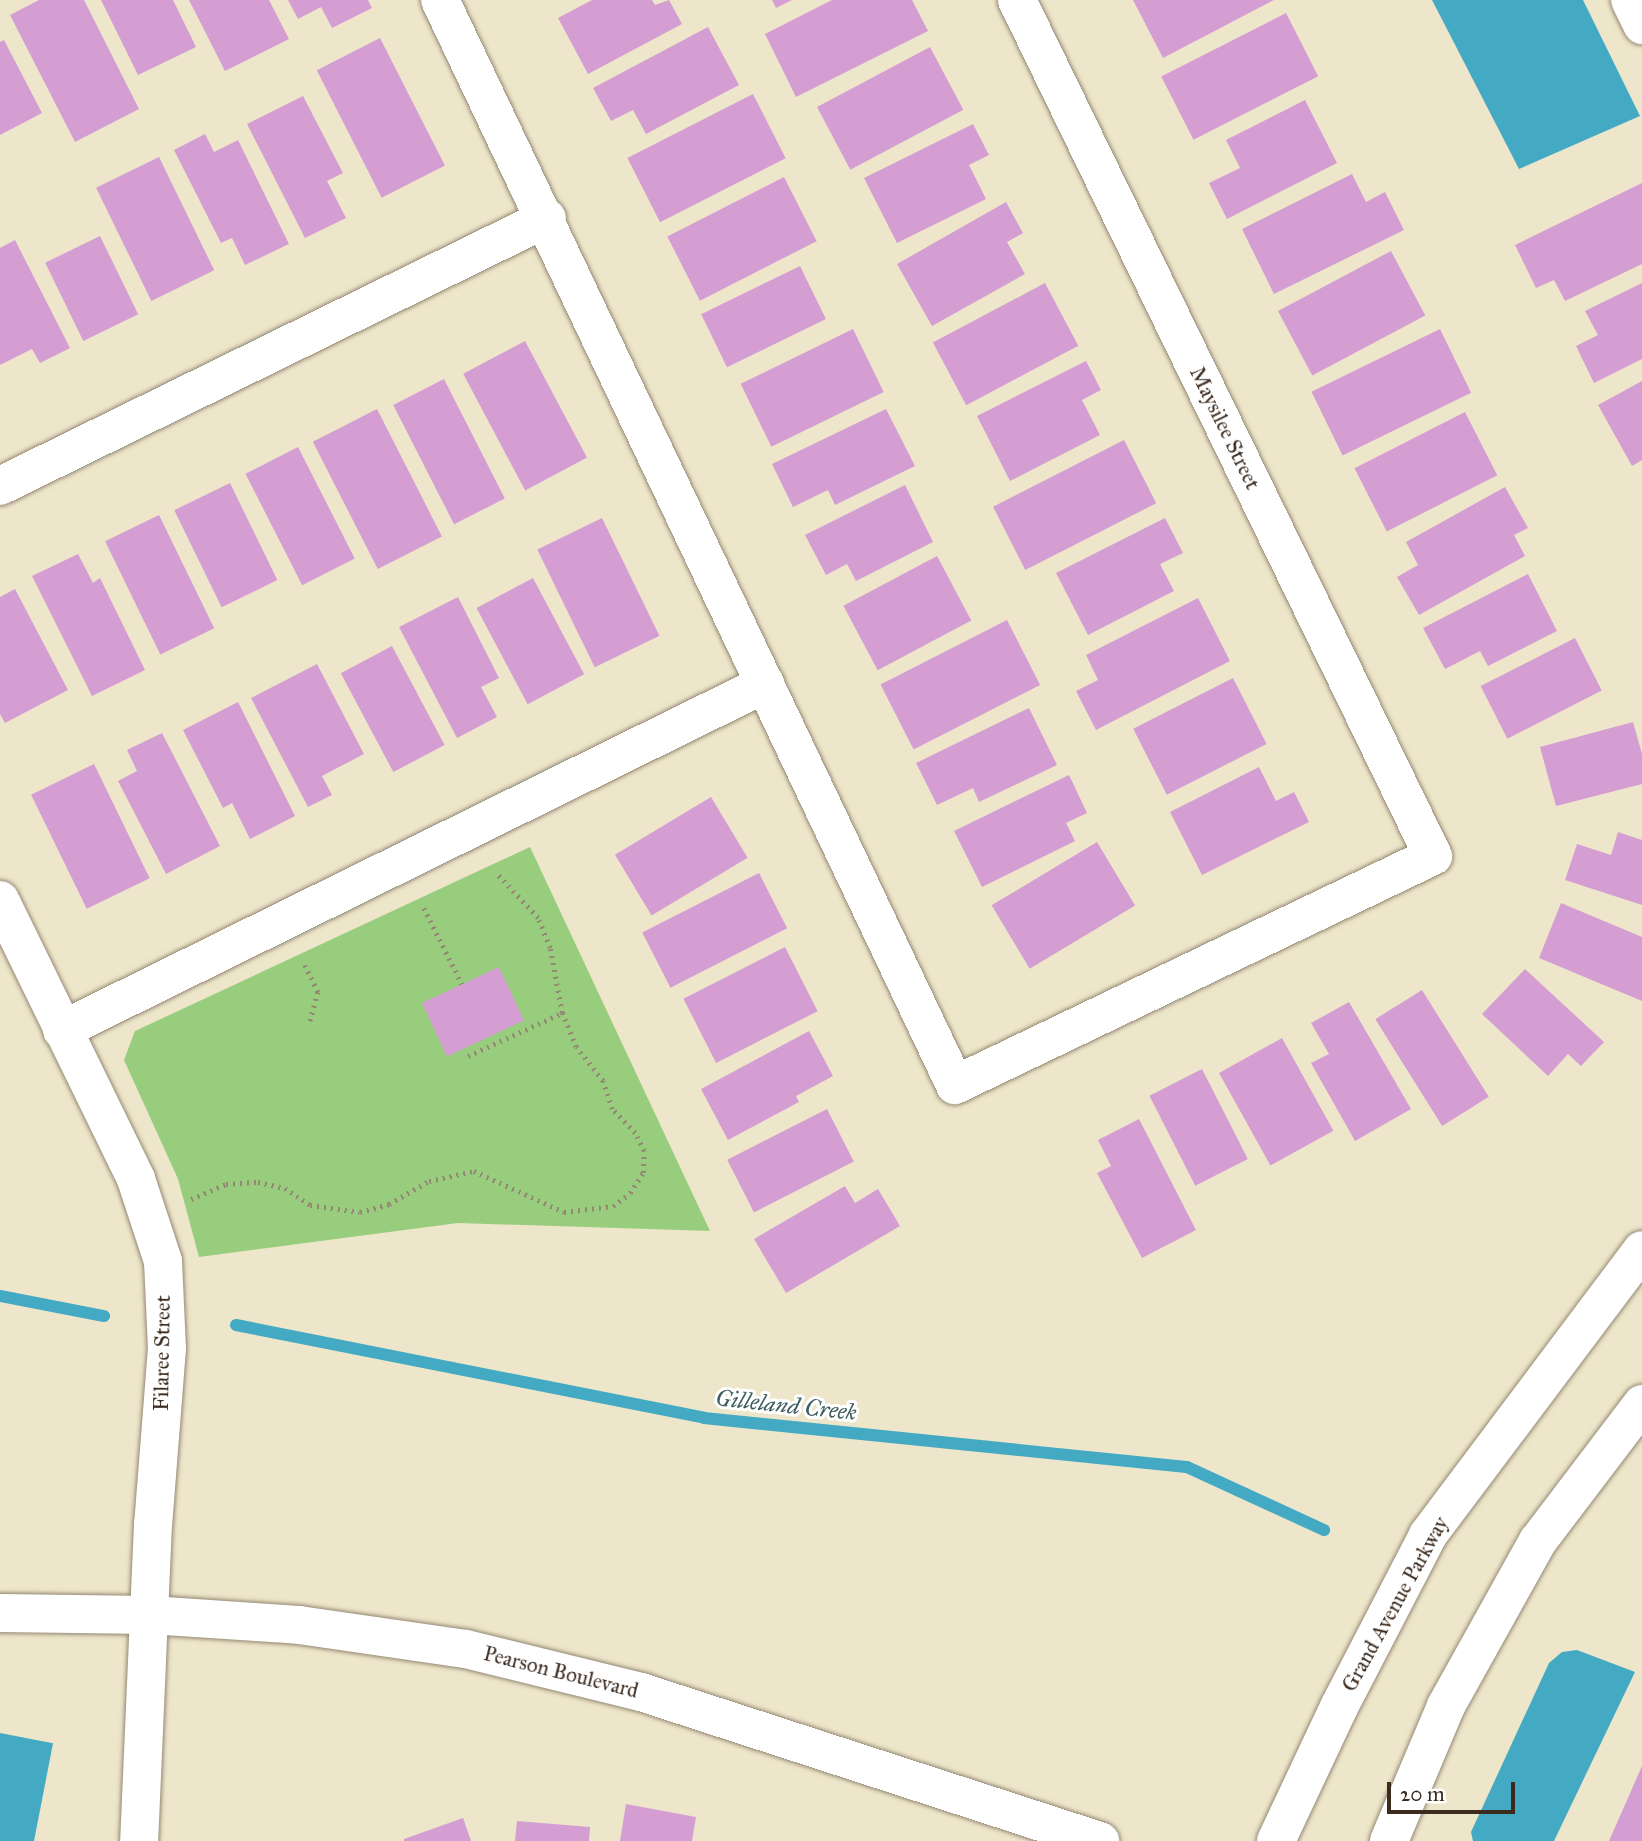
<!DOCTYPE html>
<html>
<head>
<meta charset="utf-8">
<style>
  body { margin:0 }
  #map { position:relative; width:1642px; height:1841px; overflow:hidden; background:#eee6ca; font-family:"IM FELL Great Primer",serif }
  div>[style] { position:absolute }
  .green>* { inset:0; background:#99cd7e }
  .water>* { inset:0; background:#44aac4; transform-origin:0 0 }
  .stream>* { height:12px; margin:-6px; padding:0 6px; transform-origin:6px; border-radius:6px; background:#44aac4 }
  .building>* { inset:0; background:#d49ed3; transform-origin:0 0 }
  .path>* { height:4.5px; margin-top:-2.25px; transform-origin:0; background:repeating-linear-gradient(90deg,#948874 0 2px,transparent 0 7px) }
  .roads { filter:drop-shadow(0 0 2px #948874) drop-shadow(0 0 2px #948874) }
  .minor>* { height:38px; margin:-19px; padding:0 19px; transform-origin:19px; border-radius:19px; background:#fff }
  span { translate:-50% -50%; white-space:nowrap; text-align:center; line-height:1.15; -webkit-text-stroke:6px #fff; paint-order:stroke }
  .street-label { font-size:21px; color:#3b2a1e }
  .water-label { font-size:23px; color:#3f5d60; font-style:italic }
  .scale { position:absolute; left:1387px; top:1782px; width:128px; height:32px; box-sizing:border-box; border:4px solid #3b2a1e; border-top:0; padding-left:9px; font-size:21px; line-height:24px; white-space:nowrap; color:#3b2a1e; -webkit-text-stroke:5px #fff; paint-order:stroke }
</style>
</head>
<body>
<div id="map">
  <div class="green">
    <i style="clip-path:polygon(530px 847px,710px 1231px,458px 1223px,199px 1257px,178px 1179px,124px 1060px,135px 1031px)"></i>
  </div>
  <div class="water">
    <i style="clip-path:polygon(1432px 0,1583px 0,1640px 116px,1519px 169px)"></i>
    <i style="clip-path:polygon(1577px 1650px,1635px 1672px,1554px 1841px,1473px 1841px,1471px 1832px,1549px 1663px,1562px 1652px)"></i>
    <i style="left:0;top:1733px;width:54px;height:108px;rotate:11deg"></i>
  </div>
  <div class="stream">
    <i style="left:0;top:1296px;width:106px;rotate:10.9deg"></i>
    <i style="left:236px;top:1325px;width:477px;rotate:11.2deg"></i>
    <i style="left:704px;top:1418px;width:485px;rotate:5.8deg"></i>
    <i style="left:1187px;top:1467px;width:151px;rotate:24.7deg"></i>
  </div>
  <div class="building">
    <i style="clip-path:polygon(39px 0,84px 0,139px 109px,75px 142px,10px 15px)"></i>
    <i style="clip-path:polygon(101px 0,173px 0,196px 47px,138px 75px)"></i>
    <i style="clip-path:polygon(189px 0,269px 0,289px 39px,225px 71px)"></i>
    <i style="clip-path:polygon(288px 0,368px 0,372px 8px,332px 28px,321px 7px,298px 19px)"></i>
    <i style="clip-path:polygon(592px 0,652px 0,655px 5px,669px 0,682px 24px,588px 74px,558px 18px)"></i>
    <i style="clip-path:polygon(772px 0,792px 0,776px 8px)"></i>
    <i style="clip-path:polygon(832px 0,912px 0,928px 31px,796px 97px,765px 34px)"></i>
    <i style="clip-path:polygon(1133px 0,1274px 0,1163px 58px)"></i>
    <i style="left:1286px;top:13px;width:71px;height:140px;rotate:63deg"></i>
    <i style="clip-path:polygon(708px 27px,739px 85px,646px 134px,633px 110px,611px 121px,593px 88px)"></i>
    <i style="left:380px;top:38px;width:143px;height:71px;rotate:63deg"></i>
    <i style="clip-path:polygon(4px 40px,42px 113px,0 135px,0 42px)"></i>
    <i style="left:930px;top:47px;width:71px;height:128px;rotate:62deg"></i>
    <i style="left:753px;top:94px;width:72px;height:141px;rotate:63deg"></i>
    <i style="clip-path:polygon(303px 96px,343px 173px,327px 181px,346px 218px,305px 238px,247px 124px)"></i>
    <i style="clip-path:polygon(1305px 100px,1337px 163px,1227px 219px,1209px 183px,1240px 168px,1226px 140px)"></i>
    <i style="clip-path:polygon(973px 124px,989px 155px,969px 165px,986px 199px,897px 243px,864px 178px)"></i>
    <i style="clip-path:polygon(205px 134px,214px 152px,238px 140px,289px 244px,245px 265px,232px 238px,221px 243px,174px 150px)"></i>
    <i style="left:159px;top:157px;width:126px;height:70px;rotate:64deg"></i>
    <i style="clip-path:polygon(1352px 174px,1366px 202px,1385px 192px,1404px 230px,1274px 294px,1242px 229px)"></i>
    <i style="left:784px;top:177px;width:72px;height:131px;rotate:63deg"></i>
    <i style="clip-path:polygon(1642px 183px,1642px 264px,1565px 301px,1554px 280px,1536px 288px,1515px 245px)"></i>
    <i style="clip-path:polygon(1006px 202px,1023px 233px,1007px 242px,1025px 274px,932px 326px,897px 264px)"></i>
    <i style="left:100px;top:236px;width:87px;height:61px;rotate:64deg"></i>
    <i style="clip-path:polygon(15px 240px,70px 348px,40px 363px,32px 349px,0 365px,0 248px)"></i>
    <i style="left:1391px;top:251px;width:73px;height:128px;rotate:62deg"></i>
    <i style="left:800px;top:266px;width:59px;height:110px;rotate:64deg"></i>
    <i style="left:1045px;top:283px;width:71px;height:127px;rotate:62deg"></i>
    <i style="clip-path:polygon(1642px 283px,1642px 359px,1594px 383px,1576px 346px,1598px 335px,1585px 311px)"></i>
    <i style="left:853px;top:329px;width:70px;height:125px;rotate:64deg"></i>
    <i style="left:1440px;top:329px;width:71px;height:143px;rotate:64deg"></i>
    <i style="left:525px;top:341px;width:132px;height:70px;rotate:62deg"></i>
    <i style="clip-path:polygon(1086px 361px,1101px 390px,1082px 400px,1100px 435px,1010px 481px,977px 416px)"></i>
    <i style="left:444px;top:379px;width:134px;height:57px;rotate:63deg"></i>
    <i style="clip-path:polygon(1642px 381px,1642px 460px,1632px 466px,1598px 405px)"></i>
    <i style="left:377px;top:409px;width:143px;height:72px;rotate:63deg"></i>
    <i style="clip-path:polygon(886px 409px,915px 466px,835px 505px,828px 490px,793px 507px,772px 464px)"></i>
    <i style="left:1465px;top:412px;width:71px;height:124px;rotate:63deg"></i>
    <i style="left:1124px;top:440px;width:71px;height:147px;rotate:63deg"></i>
    <i style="left:298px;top:447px;width:125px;height:59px;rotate:63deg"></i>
    <i style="left:230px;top:483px;width:108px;height:62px;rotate:64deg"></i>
    <i style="clip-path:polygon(905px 485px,933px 542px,856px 581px,847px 564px,826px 575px,805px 535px)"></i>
    <i style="clip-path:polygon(1505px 487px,1528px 528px,1514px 535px,1525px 556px,1419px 615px,1397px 577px,1418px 565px,1406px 542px)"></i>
    <i style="left:159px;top:515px;width:126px;height:60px;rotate:64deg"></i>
    <i style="left:602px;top:518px;width:131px;height:72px;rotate:64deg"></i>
    <i style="clip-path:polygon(1165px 518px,1183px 553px,1160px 564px,1174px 591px,1088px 635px,1056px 573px)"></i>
    <i style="clip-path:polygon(78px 554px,93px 583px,100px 578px,145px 670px,92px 696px,32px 576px)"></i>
    <i style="left:937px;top:556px;width:73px;height:106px;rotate:62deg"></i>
    <i style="clip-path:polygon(1528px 574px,1557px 631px,1488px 666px,1480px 651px,1445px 669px,1423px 628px)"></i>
    <i style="left:533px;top:578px;width:109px;height:64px;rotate:62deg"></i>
    <i style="clip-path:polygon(15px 589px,68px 690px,5px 723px,0 714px,0 597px)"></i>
    <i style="clip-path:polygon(458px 597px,499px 678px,481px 687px,497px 717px,457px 738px,399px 627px)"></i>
    <i style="clip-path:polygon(1198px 598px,1230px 661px,1096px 730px,1076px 691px,1098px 680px,1086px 655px)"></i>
    <i style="left:1007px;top:620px;width:73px;height:142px;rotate:63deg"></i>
    <i style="left:1575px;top:638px;width:59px;height:106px;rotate:63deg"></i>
    <i style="left:392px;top:646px;width:112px;height:58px;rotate:62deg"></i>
    <i style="clip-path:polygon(317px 664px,364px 754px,322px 776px,332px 795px,308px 807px,251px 698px)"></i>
    <i style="left:1233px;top:678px;width:74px;height:112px;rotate:63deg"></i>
    <i style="clip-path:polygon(238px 702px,295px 816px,250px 839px,232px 803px,223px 808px,183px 730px)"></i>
    <i style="clip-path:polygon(1029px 708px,1057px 765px,979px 802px,973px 788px,937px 805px,916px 763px)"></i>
    <i style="clip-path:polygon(1633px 722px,1642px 754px,1642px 784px,1556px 806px,1540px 747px)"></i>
    <i style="clip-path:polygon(162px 733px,220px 846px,166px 874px,118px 781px,137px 771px,127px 750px)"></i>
    <i style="left:94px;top:764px;width:127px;height:70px;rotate:64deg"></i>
    <i style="clip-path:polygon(1259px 767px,1276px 801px,1294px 792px,1309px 822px,1202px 875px,1170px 812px)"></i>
    <i style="clip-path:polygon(1069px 775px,1087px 813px,1066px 823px,1075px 841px,982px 887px,954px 831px)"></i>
    <i style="left:711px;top:797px;width:71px;height:112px;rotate:59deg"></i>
    <i style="clip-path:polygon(1618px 832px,1642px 840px,1642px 905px,1565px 880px,1577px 844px,1611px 855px)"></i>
    <i style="left:1097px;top:842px;width:74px;height:123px;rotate:59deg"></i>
    <i style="left:759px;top:873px;width:62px;height:131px;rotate:63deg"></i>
    <i style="clip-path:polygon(1561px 903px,1642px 937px,1642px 1001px,1539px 958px)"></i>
    <i style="left:785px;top:947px;width:72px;height:114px;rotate:63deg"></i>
    <i style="left:499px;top:967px;width:59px;height:85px;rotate:65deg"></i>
    <i style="clip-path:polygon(1525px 969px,1604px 1042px,1581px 1066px,1568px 1054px,1548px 1076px,1482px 1014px)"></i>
    <i style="left:1422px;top:990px;width:126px;height:55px;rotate:58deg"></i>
    <i style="clip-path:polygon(1349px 1002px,1411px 1109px,1355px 1141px,1311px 1063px,1329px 1054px,1311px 1023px)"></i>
    <i style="clip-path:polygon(809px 1031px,833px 1076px,796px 1096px,799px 1102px,728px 1140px,701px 1089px)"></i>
    <i style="left:1282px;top:1038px;width:106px;height:72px;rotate:61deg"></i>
    <i style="left:1202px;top:1069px;width:101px;height:59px;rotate:63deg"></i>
    <i style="left:827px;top:1109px;width:59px;height:112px;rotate:63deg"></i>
    <i style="clip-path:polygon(1139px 1119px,1196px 1230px,1142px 1258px,1097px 1173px,1111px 1166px,1098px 1140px)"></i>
    <i style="clip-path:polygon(845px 1186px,855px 1203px,878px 1189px,900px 1226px,786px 1293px,754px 1239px)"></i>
    <i style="clip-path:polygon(1642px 1766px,1642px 1841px,1609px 1841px)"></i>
    <i style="clip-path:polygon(626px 1804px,696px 1817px,692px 1841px,620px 1841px)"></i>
    <i style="clip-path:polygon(463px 1818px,471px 1841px,404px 1841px,404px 1839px)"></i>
    <i style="clip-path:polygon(517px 1821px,590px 1827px,589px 1841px,515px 1841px)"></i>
  </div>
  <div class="path">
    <i style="left:424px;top:908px;width:85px;rotate:63.4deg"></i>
    <i style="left:305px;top:965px;width:30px;rotate:64deg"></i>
    <i style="left:318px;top:992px;width:31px;rotate:105deg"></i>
    <i style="left:468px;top:1056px;width:103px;rotate:-24.6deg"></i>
    <i style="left:562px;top:1013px;width:66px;rotate:-100.5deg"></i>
    <i style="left:550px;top:948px;width:32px;rotate:-112deg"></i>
    <i style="left:538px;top:918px;width:62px;rotate:-133deg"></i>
    <i style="left:191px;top:1199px;width:38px;rotate:-23deg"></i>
    <i style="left:226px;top:1184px;width:32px;rotate:-4deg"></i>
    <i style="left:258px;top:1182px;width:28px;rotate:13deg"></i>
    <i style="left:285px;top:1188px;width:30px;rotate:34deg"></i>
    <i style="left:310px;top:1205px;width:50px;rotate:8deg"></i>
    <i style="left:360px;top:1212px;width:30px;rotate:-15deg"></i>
    <i style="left:389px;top:1204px;width:46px;rotate:-29.9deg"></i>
    <i style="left:429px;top:1181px;width:46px;rotate:-12.5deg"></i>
    <i style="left:474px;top:1171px;width:99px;rotate:24.5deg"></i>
    <i style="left:564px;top:1212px;width:49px;rotate:-7deg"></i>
    <i style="left:613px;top:1206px;width:21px;rotate:-37deg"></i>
    <i style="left:630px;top:1193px;width:24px;rotate:-57deg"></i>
    <i style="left:643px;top:1173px;width:22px;rotate:-87deg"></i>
    <i style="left:644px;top:1151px;width:20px;rotate:-117deg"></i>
    <i style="left:635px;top:1133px;width:33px;rotate:-134deg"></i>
    <i style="left:612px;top:1109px;width:29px;rotate:-108deg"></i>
    <i style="left:603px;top:1081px;width:43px;rotate:-128.5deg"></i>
    <i style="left:576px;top:1047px;width:37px;rotate:-112deg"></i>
  </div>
  <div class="roads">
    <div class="minor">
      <i style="left:440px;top:0;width:1201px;rotate:64.61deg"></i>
      <i style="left:955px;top:1085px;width:530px;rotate:-25.6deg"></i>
      <i style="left:1433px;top:856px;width:952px;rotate:-115.92deg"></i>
      <i style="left:1630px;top:0;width:28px;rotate:64deg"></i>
      <i style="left:0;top:486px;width:609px;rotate:-26.1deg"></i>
      <i style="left:0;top:900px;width:310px;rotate:64deg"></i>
      <i style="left:136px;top:1179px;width:86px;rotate:71.8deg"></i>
      <i style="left:163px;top:1261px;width:87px;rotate:87.4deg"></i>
      <i style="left:167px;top:1348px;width:177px;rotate:94.5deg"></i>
      <i style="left:153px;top:1524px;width:317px;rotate:92.5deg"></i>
      <i style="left:62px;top:1030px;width:784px;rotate:-26.21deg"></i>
      <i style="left:0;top:1613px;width:150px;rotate:0.8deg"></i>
      <i style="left:150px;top:1615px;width:149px;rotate:3.8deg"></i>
      <i style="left:299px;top:1625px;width:169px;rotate:8.2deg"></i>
      <i style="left:466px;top:1649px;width:180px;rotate:13.8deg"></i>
      <i style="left:641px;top:1692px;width:483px;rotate:18deg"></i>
      <i style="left:1276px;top:1841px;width:148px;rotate:-64.8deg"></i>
      <i style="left:1339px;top:1707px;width:194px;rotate:-62.6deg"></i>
      <i style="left:1428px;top:1535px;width:356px;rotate:-53.1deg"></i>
      <i style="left:1389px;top:1841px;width:147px;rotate:-67.1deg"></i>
      <i style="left:1446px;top:1706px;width:189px;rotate:-60.9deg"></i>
      <i style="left:1538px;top:1541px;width:172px;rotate:-52.8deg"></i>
    </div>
  </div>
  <div class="street-label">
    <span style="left:1225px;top:428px;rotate:64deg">Maysilee Street</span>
    <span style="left:162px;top:1353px;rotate:-89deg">Filaree Street</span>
    <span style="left:1395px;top:1604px;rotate:-61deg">Grand Avenue Parkway</span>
    <span style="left:561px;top:1672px;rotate:14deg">Pearson Boulevard</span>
  </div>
  <div class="water-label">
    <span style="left:786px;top:1405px;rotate:6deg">Gilleland Creek</span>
  </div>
  <div class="scale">20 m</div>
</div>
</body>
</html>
